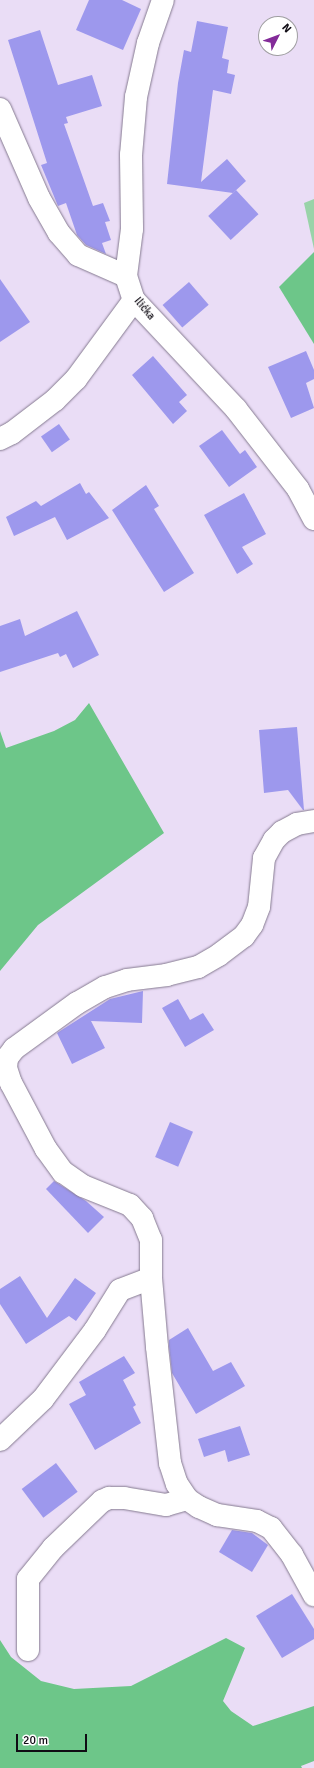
<!DOCTYPE html>
<html>
<head>
<meta charset="utf-8">
<style>
  body { margin:0 }
  #map { position:relative; width:314px; height:1768px; overflow:hidden; background:#eaddf6; font-family:Signika,sans-serif }
  div>[style] { position:absolute }
  .green>* { inset:0; background:#99d3a8 }
  .forest>* { inset:0; background:#6dc689 }
  .building>* { inset:0; background:#9d98ed; transform-origin:0 0 }
  .roads { filter:drop-shadow(0 0 1px #857a90) drop-shadow(0 0 1px #857a90) }
  .minor>* { height:22px; margin:-11px; padding:0 11px; transform-origin:11px; border-radius:11px; background:#fff }
  span { translate:-50% -50%; white-space:nowrap; text-align:center; line-height:1.15; -webkit-text-stroke:4px #fff; paint-order:stroke }
  .street-label { font-size:11px; color:#100c14 }
  .north { position:absolute; left:258px; top:16px; width:40px; height:40px; box-sizing:border-box; background:#fff; border:1px solid #9f9ea1; border-radius:50%; rotate:48deg; font-size:11px; font-weight:700; line-height:16px; text-align:center; color:#100c14 }
  .north::after { content:''; display:block; margin:auto; width:14px; height:18px; background:#832b99; clip-path:polygon(50% 0,100% 100%,50% 72%,0 100%) }
  .scale { position:absolute; left:16px; top:1734px; width:71px; height:18px; box-sizing:border-box; border:2px solid #100c14; border-top:0; padding-left:5px; font-size:12px; line-height:14px; white-space:nowrap; color:#100c14; -webkit-text-stroke:3px #fff; paint-order:stroke }
</style>
</head>
<body>
<div id="map">
  <div class="green">
    <i style="clip-path:polygon(314px 199px,314px 249px,304px 203px)"></i>
  </div>
  <div class="forest">
    <i style="clip-path:polygon(314px 252px,314px 344px,279px 287px)"></i>
    <i style="clip-path:polygon(89px 703px,164px 833px,38px 925px,0 971px,0 731px,6px 748px,54px 731px,75px 720px)"></i>
    <i style="clip-path:polygon(226px 1638px,245px 1648px,223px 1701px,231px 1711px,253px 1726px,314px 1706px,314px 1761px,301px 1766px,302px 1768px,0 1768px,0 1640px,11px 1657px,41px 1681px,74px 1689px,131px 1686px)"></i>
  </div>
  <div class="building">
    <i style="clip-path:polygon(89px 0,122px 0,141px 9px,123px 50px,76px 30px)"></i>
    <i style="clip-path:polygon(197px 21px,228px 27px,222px 58px,229px 60px,227px 73px,235px 75px,231px 94px,213px 90px,201px 182px,227px 159px,246px 181px,233px 193px,167px 184px,178px 83px,184px 50px,191px 52px)"></i>
    <i style="clip-path:polygon(40px 30px,58px 85px,92px 75px,102px 106px,66px 117px,68px 123px,64px 124px,93px 206px,103px 203px,110px 221px,105px 222px,111px 240px,102px 243px,106px 254px,86px 245px,77px 235px,66px 203px,58px 206px,41px 165px,47px 163px,8px 40px)"></i>
    <i style="left:236px;top:190px;width:33px;height:38px;rotate:47deg"></i>
    <i style="clip-path:polygon(0 279px,30px 322px,0 342px)"></i>
    <i style="left:189px;top:282px;width:30px;height:35px;rotate:49deg"></i>
    <i style="clip-path:polygon(306px 351px,314px 370px,314px 379px,306px 383px,314px 408px,291px 418px,268px 367px)"></i>
    <i style="clip-path:polygon(153px 356px,187px 395px,179px 402px,187px 411px,173px 424px,132px 375px)"></i>
    <i style="left:59px;top:424px;width:19px;height:22px;rotate:55deg"></i>
    <i style="clip-path:polygon(222px 430px,240px 454px,245px 450px,257px 467px,229px 487px,199px 446px)"></i>
    <i style="clip-path:polygon(80px 483px,86px 494px,89px 492px,109px 518px,67px 540px,55px 517px,14px 536px,6px 517px,36px 501px,41px 506px)"></i>
    <i style="clip-path:polygon(146px 485px,159px 506px,154px 509px,194px 573px,164px 592px,112px 510px)"></i>
    <i style="clip-path:polygon(244px 493px,266px 534px,242px 547px,253px 564px,237px 574px,204px 515px)"></i>
    <i style="clip-path:polygon(77px 611px,99px 655px,73px 668px,66px 654px,60px 657px,58px 653px,0 672px,0 626px,20px 619px,25px 636px)"></i>
    <i style="clip-path:polygon(297px 727px,304px 810px,303px 810px,288px 790px,264px 793px,259px 730px)"></i>
    <i style="clip-path:polygon(143px 991px,142px 1023px,91px 1021px,105px 1048px,72px 1064px,57px 1033px,110px 999px)"></i>
    <i style="clip-path:polygon(178px 999px,190px 1020px,203px 1013px,214px 1030px,185px 1047px,162px 1008px)"></i>
    <i style="left:170px;top:1122px;width:25px;height:38px;rotate:23deg"></i>
    <i style="clip-path:polygon(54px 1181px,86px 1201px,104px 1217px,88px 1233px,46px 1189px)"></i>
    <i style="clip-path:polygon(20px 1276px,47px 1318px,75px 1278px,96px 1293px,76px 1321px,69px 1316px,26px 1344px,0 1304px,0 1289px)"></i>
    <i style="clip-path:polygon(188px 1328px,213px 1371px,231px 1362px,245px 1386px,196px 1414px,172px 1373px,169px 1346px,169px 1340px)"></i>
    <i style="clip-path:polygon(124px 1356px,135px 1373px,123px 1380px,136px 1405px,133px 1407px,141px 1423px,95px 1450px,69px 1404px,86px 1395px,79px 1382px)"></i>
    <i style="clip-path:polygon(240px 1426px,250px 1455px,228px 1462px,225px 1450px,204px 1457px,198px 1439px)"></i>
    <i style="left:56px;top:1463px;width:36px;height:43px;rotate:53deg"></i>
    <i style="clip-path:polygon(232px 1530px,252px 1533px,268px 1545px,252px 1572px,219px 1552px)"></i>
    <i style="clip-path:polygon(292px 1594px,314px 1629px,314px 1639px,282px 1658px,256px 1616px)"></i>
  </div>
  <div class="roads">
    <div class="minor">
      <i style="left:163px;top:0;width:46px;rotate:109.2deg"></i>
      <i style="left:148px;top:43px;width:55px;rotate:102.5deg"></i>
      <i style="left:136px;top:97px;width:58px;rotate:94.9deg"></i>
      <i style="left:131px;top:155px;width:74px;rotate:89.2deg"></i>
      <i style="left:132px;top:229px;width:47px;rotate:97.3deg"></i>
      <i style="left:126px;top:276px;width:25px;rotate:72deg"></i>
      <i style="left:134px;top:300px;width:149px;rotate:46.9deg"></i>
      <i style="left:236px;top:409px;width:101px;rotate:52.2deg"></i>
      <i style="left:298px;top:489px;width:34px;rotate:62deg"></i>
      <i style="left:0;top:109px;width:97px;rotate:66.3deg"></i>
      <i style="left:39px;top:198px;width:40px;rotate:60.3deg"></i>
      <i style="left:59px;top:233px;width:29px;rotate:49deg"></i>
      <i style="left:78px;top:255px;width:52px;rotate:23.6deg"></i>
      <i style="left:0;top:439px;width:13px;rotate:-27deg"></i>
      <i style="left:12px;top:433px;width:54px;rotate:-37.5deg"></i>
      <i style="left:55px;top:400px;width:30px;rotate:-45deg"></i>
      <i style="left:76px;top:379px;width:98px;rotate:-53.7deg"></i>
      <i style="left:314px;top:821px;width:17px;rotate:170deg"></i>
      <i style="left:297px;top:824px;width:17px;rotate:152deg"></i>
      <i style="left:282px;top:832px;width:11px;rotate:135deg"></i>
      <i style="left:274px;top:840px;width:21px;rotate:119deg"></i>
      <i style="left:264px;top:858px;width:49px;rotate:95.8deg"></i>
      <i style="left:259px;top:907px;width:19px;rotate:111deg"></i>
      <i style="left:252px;top:925px;width:14px;rotate:126deg"></i>
      <i style="left:244px;top:936px;width:31px;rotate:143deg"></i>
      <i style="left:219px;top:955px;width:24px;rotate:150deg"></i>
      <i style="left:198px;top:967px;width:32px;rotate:166deg"></i>
      <i style="left:167px;top:975px;width:40px;rotate:172.9deg"></i>
      <i style="left:127px;top:980px;width:23px;rotate:162deg"></i>
      <i style="left:105px;top:987px;width:32px;rotate:150deg"></i>
      <i style="left:77px;top:1003px;width:78px;rotate:143.9deg"></i>
      <i style="left:14px;top:1049px;width:11px;rotate:128deg"></i>
      <i style="left:7px;top:1058px;width:10px;rotate:96deg"></i>
      <i style="left:6px;top:1068px;width:16px;rotate:72deg"></i>
      <i style="left:11px;top:1083px;width:75px;rotate:62.1deg"></i>
      <i style="left:46px;top:1149px;width:29px;rotate:54deg"></i>
      <i style="left:63px;top:1172px;width:24px;rotate:35deg"></i>
      <i style="left:83px;top:1186px;width:51px;rotate:22deg"></i>
      <i style="left:130px;top:1205px;width:18px;rotate:47deg"></i>
      <i style="left:142px;top:1218px;width:24px;rotate:68deg"></i>
      <i style="left:151px;top:1240px;width:38px;rotate:90deg"></i>
      <i style="left:151px;top:1278px;width:69px;rotate:85deg"></i>
      <i style="left:157px;top:1347px;width:117px;rotate:83.6deg"></i>
      <i style="left:170px;top:1463px;width:22px;rotate:72deg"></i>
      <i style="left:177px;top:1484px;width:18px;rotate:56deg"></i>
      <i style="left:187px;top:1499px;width:14px;rotate:34deg"></i>
      <i style="left:199px;top:1507px;width:20px;rotate:24deg"></i>
      <i style="left:217px;top:1515px;width:40px;rotate:8.5deg"></i>
      <i style="left:257px;top:1521px;width:16px;rotate:27deg"></i>
      <i style="left:271px;top:1528px;width:34px;rotate:52deg"></i>
      <i style="left:292px;top:1555px;width:46px;rotate:61.2deg"></i>
      <i style="left:0;top:1440px;width:59px;rotate:-43.6deg"></i>
      <i style="left:43px;top:1399px;width:86px;rotate:-53deg"></i>
      <i style="left:95px;top:1330px;width:47px;rotate:-58deg"></i>
      <i style="left:120px;top:1290px;width:33px;rotate:-21deg"></i>
      <i style="left:28px;top:1650px;width:71px;rotate:-90deg"></i>
      <i style="left:28px;top:1579px;width:40px;rotate:-51deg"></i>
      <i style="left:53px;top:1548px;width:68px;rotate:-43.8deg"></i>
      <i style="left:102px;top:1501px;width:8px;rotate:-23deg"></i>
      <i style="left:109px;top:1498px;width:15px"></i>
      <i style="left:124px;top:1498px;width:43px;rotate:9.5deg"></i>
      <i style="left:166px;top:1505px;width:22px;rotate:-16deg"></i>
    </div>
  </div>
  <div class="street-label">
    <span style="left:144px;top:309px;rotate:50deg">Ilićka</span>
  </div>
  <div class="north">N</div>
  <div class="scale">20 m</div>
</div>
</body>
</html>
